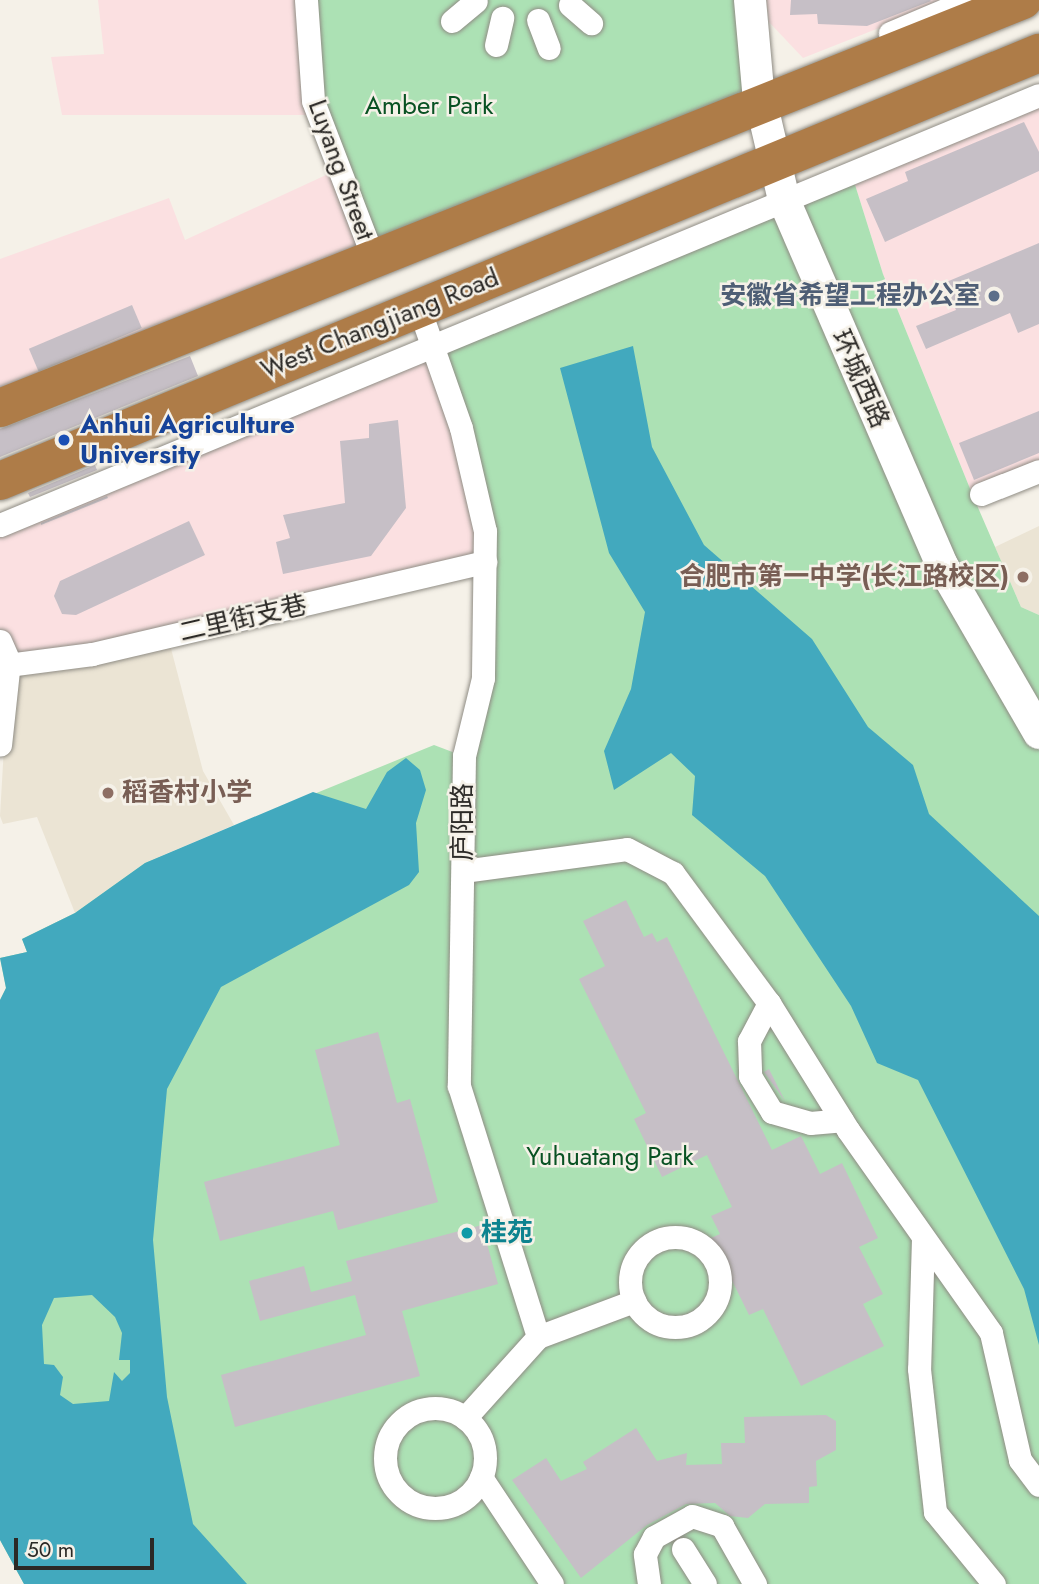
<!DOCTYPE html>
<html>
<head>
<meta charset="utf-8">
<style>
  body { margin:0 }
  #map { position:relative; width:1039px; height:1584px; overflow:hidden; background:#f5f1e8; font-family:Jost,"Noto Sans SC",sans-serif }
  div>[style] { position:absolute }
  .commercial>* { inset:0; background:#fbe0e1 }
  .built>* { inset:0; background:#ebe4d4 }
  .green>* { inset:0; background:#ace1b4 }
  .water>* { inset:0; background:#42a9be }
  .building>* { inset:0; background:#c6bfc6; transform-origin:0 0 }
  .roads { filter:drop-shadow(0 0 2px #8f8c84) drop-shadow(0 0 2px #8f8c84) }
  .street>* { height:23px; margin:-11.5px; padding:0 11.5px; transform-origin:11.5px; border-radius:11.5px; background:#fff }
  .street>.ring { margin:-11.5px; padding:0; box-sizing:content-box; background:none; border:23px solid #fff; border-radius:50% }
  .secondary>* { height:32px; margin:-16px; padding:0 16px; transform-origin:16px; border-radius:16px; background:#fff }
  .highway>* { height:38px; margin:-19px; padding:0 19px; transform-origin:19px; border-radius:19px; background:#ae7c48 }
  .dots>* { width:19px; height:19px; translate:-50% -50%; box-sizing:border-box; border:4px solid #f5f1e8; border-radius:50% }
  span { translate:-50% -50%; white-space:nowrap; text-align:center; line-height:1.15; -webkit-text-stroke:5px #f5f1e8; paint-order:stroke }
  .park-label { font-size:26px; color:#095223 }
  .street-label { font-size:26px; color:#2b2926 }
  .service-label { font-size:26px; color:#4e5e75; font-weight:700 }
  .right { translate:-100% -50%; text-align:right }
  .transit-label { font-size:26px; color:#164399; font-weight:700 }
  .left { translate:0 -50%; text-align:left }
  .education-label { font-size:26px; color:#785e54; font-weight:700 }
  .culture-label { font-size:26px; color:#0d838f; font-weight:700 }
  .scale { position:absolute; left:14px; top:1538px; width:140px; height:32px; box-sizing:border-box; border:4px solid #2b2926; border-top:0; padding-left:9px; font-size:21px; line-height:24px; white-space:nowrap; color:#2b2926; -webkit-text-stroke:5px #f5f1e8; paint-order:stroke }
</style>
</head>
<body>
<div id="map">
  <div class="commercial">
    <i style="clip-path:polygon(98px 0,306px 0,318px 115px,62px 115px,51px 57px,104px 54px)"></i>
    <i style="clip-path:polygon(766px 0,950px 0,803px 58px,769px 22px)"></i>
    <i style="clip-path:polygon(1039px 95px,1039px 471px,973px 496px,883px 274px,851px 172px)"></i>
    <i style="clip-path:polygon(339px 169px,369px 246px,0 398px,0 259px,169px 198px,185px 240px)"></i>
    <i style="clip-path:polygon(433px 349px,485px 562px,9px 661px,0 641px,0 525px)"></i>
  </div>
  <div class="built">
    <i style="clip-path:polygon(1039px 526px,1039px 615px,1021px 607px,995px 547px)"></i>
    <i style="clip-path:polygon(168px 637px,203px 771px,234px 825px,145px 863px,75px 913px,37px 817px,3px 824px,0 816px,9px 661px)"></i>
  </div>
  <div class="green">
    <i style="clip-path:polygon(306px 0,750px 0,758px 89px,369px 246px,313px 101px)"></i>
    <i style="clip-path:polygon(851px 172px,883px 274px,973px 496px,1021px 607px,1039px 615px,1039px 1584px,24px 1584px,0 1540px,0 1000px,6px 988px,0 958px,27px 952px,22px 939px,75px 913px,145px 863px,434px 745px,463px 756px,483px 678px,485px 531px,433px 349px)"></i>
  </div>
  <div class="water">
    <i style="clip-path:polygon(633px 346px,652px 447px,704px 545px,812px 639px,868px 727px,913px 765px,929px 814px,1039px 916px,1039px 1345px,1024px 1289px,918px 1080px,877px 1063px,851px 1006px,765px 876px,692px 815px,695px 776px,671px 753px,614px 790px,604px 751px,631px 689px,645px 612px,609px 553px,560px 368px)"></i>
    <i style="clip-path:polygon(evenodd,406px 758px,420px 770px,426px 790px,416px 823px,419px 872px,409px 885px,221px 987px,167px 1089px,153px 1240px,167px 1397px,193px 1524px,247px 1584px,24px 1584px,0 1540px,0 1000px,6px 988px,0 958px,27px 952px,22px 939px,75px 913px,145px 863px,313px 792px,366px 809px,387px 772px,406px 758px,92px 1295px,115px 1317px,122px 1333px,119px 1360px,130px 1360px,130px 1373px,122px 1381px,114px 1372px,109px 1401px,73px 1404px,60px 1395px,63px 1377px,54px 1365px,44px 1364px,42px 1325px,54px 1298px,92px 1295px)"></i>
  </div>
  <div class="building">
    <i style="clip-path:polygon(791px 0,930px 0,931px 1px,867px 26px,818px 24px,817px 14px,790px 15px)"></i>
    <i style="clip-path:polygon(1024px 122px,1039px 152px,1039px 171px,885px 242px,866px 199px,908px 181px,905px 172px)"></i>
    <i style="clip-path:polygon(1039px 243px,1039px 324px,1018px 333px,1010px 313px,926px 349px,916px 326px,956px 310px,944px 283px)"></i>
    <i style="left:132px;top:305px;width:25px;height:112px;rotate:67deg"></i>
    <i style="clip-path:polygon(190px 356px,198px 376px,0 457px,0 429px)"></i>
    <i style="clip-path:polygon(1039px 411px,1039px 453px,974px 480px,959px 443px)"></i>
    <i style="clip-path:polygon(398px 420px,406px 508px,371px 556px,283px 574px,276px 542px,290px 538px,283px 515px,345px 503px,340px 441px,369px 438px,369px 424px)"></i>
    <i style="clip-path:polygon(95px 465px,97px 470px,30px 497px,28px 493px)"></i>
    <i style="clip-path:polygon(107px 496px,108px 498px,41px 525px,41px 523px)"></i>
    <i style="clip-path:polygon(189px 521px,205px 555px,76px 615px,62px 614px,54px 596px,60px 581px)"></i>
    <i style="clip-path:polygon(626px 900px,644px 937px,652px 933px,657px 942px,667px 937px,772px 1150px,801px 1136px,820px 1174px,842px 1163px,878px 1238px,859px 1247px,883px 1294px,863px 1304px,884px 1346px,801px 1386px,763px 1309px,749px 1315px,711px 1238px,720px 1234px,711px 1216px,732px 1207px,707px 1155px,662px 1177px,634px 1119px,646px 1113px,579px 979px,605px 966px,583px 921px)"></i>
    <i style="clip-path:polygon(378px 1032px,397px 1103px,410px 1099px,438px 1202px,338px 1230px,333px 1211px,220px 1241px,204px 1182px,340px 1145px,315px 1050px)"></i>
    <i style="clip-path:polygon(769px 1069px,785px 1101px,764px 1072px)"></i>
    <i style="clip-path:polygon(482px 1225px,498px 1284px,402px 1311px,420px 1376px,235px 1427px,221px 1375px,366px 1335px,355px 1295px,260px 1321px,249px 1281px,304px 1266px,311px 1292px,352px 1281px,346px 1261px)"></i>
    <i style="clip-path:polygon(826px 1415px,836px 1421px,836px 1450px,816px 1461px,817px 1486px,809px 1487px,809px 1503px,765px 1504px,748px 1518px,730px 1516px,715px 1503px,686px 1504px,647px 1525px,581px 1578px,512px 1480px,546px 1458px,561px 1481px,587px 1469px,583px 1462px,636px 1428px,657px 1461px,687px 1453px,686px 1465px,722px 1464px,721px 1443px,745px 1443px,744px 1417px)"></i>
  </div>
  <div class="roads">
    <div class="street">
      <i style="left:306px;top:0;width:101px;rotate:86deg"></i>
      <i style="left:313px;top:101px;width:167px;rotate:69deg"></i>
      <i style="left:570px;top:5px;width:28px;rotate:41deg"></i>
      <i style="left:538px;top:20px;width:30px;rotate:69deg"></i>
      <i style="left:452px;top:21px;width:31px;rotate:-40deg"></i>
      <i style="left:890px;top:33px;width:85px;rotate:-22.9deg"></i>
      <i style="left:496px;top:45px;width:28px;rotate:-77deg"></i>
      <i style="left:419px;top:308px;width:127px;rotate:70.7deg"></i>
      <i style="left:461px;top:428px;width:106px;rotate:76.9deg"></i>
      <i style="left:485px;top:531px;width:147px;rotate:90.8deg"></i>
      <i style="left:483px;top:678px;width:80px;rotate:103.7deg"></i>
      <i style="left:464px;top:756px;width:330px;rotate:90.9deg"></i>
      <i style="left:459px;top:1086px;width:263px;rotate:72.5deg"></i>
      <i style="left:981px;top:494px;width:62px;rotate:-21.6deg"></i>
      <i style="left:0;top:525px;width:1124px;rotate:-22.48deg"></i>
      <i style="left:0;top:641px;width:22px;rotate:66deg"></i>
      <i style="left:9px;top:661px;width:84px;rotate:96.1deg"></i>
      <i style="left:0;top:666px;width:93px;rotate:-7.4deg"></i>
      <i style="left:92px;top:654px;width:404px;rotate:-13.2deg"></i>
      <i style="left:463px;top:871px;width:165px;rotate:-7.6deg"></i>
      <i style="left:627px;top:849px;width:52px;rotate:27.6deg"></i>
      <i style="left:673px;top:873px;width:162px;rotate:53.6deg"></i>
      <i style="left:769px;top:1003px;width:150px;rotate:58.1deg"></i>
      <i style="left:848px;top:1130px;width:248px;rotate:54.8deg"></i>
      <i style="left:991px;top:1333px;width:130px;rotate:77.1deg"></i>
      <i style="left:1020px;top:1460px;width:31px;rotate:53deg"></i>
      <i style="left:769px;top:1003px;width:43px;rotate:117.8deg"></i>
      <i style="left:749px;top:1041px;width:35px;rotate:88deg"></i>
      <i style="left:750px;top:1076px;width:42px;rotate:58.6deg"></i>
      <i style="left:772px;top:1112px;width:40px;rotate:16deg"></i>
      <i style="left:810px;top:1123px;width:32px;rotate:-5deg"></i>
      <i class="ring" style="left:630px;top:1237px;width:67px;height:67px"></i>
      <i style="left:923px;top:1238px;width:131px;rotate:91.7deg"></i>
      <i style="left:919px;top:1369px;width:144px;rotate:83.6deg"></i>
      <i style="left:935px;top:1512px;width:93px;rotate:50.7deg"></i>
      <i class="ring" style="left:385px;top:1408px;width:77px;height:77px"></i>
      <i style="left:465px;top:1418px;width:109px;rotate:-48deg"></i>
      <i style="left:538px;top:1337px;width:103px;rotate:-20.6deg"></i>
      <i style="left:481px;top:1477px;width:128px;rotate:56.4deg"></i>
      <i style="left:683px;top:1549px;width:41px;rotate:57.8deg"></i>
      <i style="left:649px;top:1584px;width:30px;rotate:-98deg"></i>
      <i style="left:645px;top:1554px;width:19px;rotate:-62deg"></i>
      <i style="left:654px;top:1537px;width:43px;rotate:-28.9deg"></i>
      <i style="left:692px;top:1516px;width:32px;rotate:18deg"></i>
      <i style="left:722px;top:1526px;width:67px;rotate:60.4deg"></i>
    </div>
    <div class="secondary">
      <i style="left:750px;top:0;width:89px;rotate:84.9deg"></i>
      <i style="left:758px;top:89px;width:114px;rotate:76.8deg"></i>
      <i style="left:784px;top:200px;width:398px;rotate:66.6deg"></i>
      <i style="left:942px;top:565px;width:194px;rotate:60deg"></i>
    </div>
    <div class="highway">
      <i style="left:0;top:408px;width:1101px;rotate:-21.74deg"></i>
      <i style="left:0;top:481px;width:1124px;rotate:-22.39deg"></i>
    </div>
  </div>
  <div class="dots">
    <i style="left:994px;top:296px;background:#5c6f8a"></i>
    <i style="left:64px;top:440px;background:#1a4fb4"></i>
    <i style="left:1023px;top:577px;background:#8d6e63"></i>
    <i style="left:108px;top:793px;background:#8d6e63"></i>
    <i style="left:467px;top:1233px;background:#0f9aa8"></i>
  </div>
  <div class="park-label">
    <span style="left:429px;top:106px">Amber Park</span>
    <span style="left:610px;top:1157px">Yuhuatang Park</span>
  </div>
  <div class="street-label">
    <span style="left:341px;top:170px;rotate:70deg">Luyang Street</span>
    <span style="left:380px;top:324px;rotate:-22deg">West Changjiang Road</span>
    <span style="left:860px;top:379px;rotate:66deg">环城西路</span>
    <span style="left:243px;top:619px;rotate:-13deg">二里街支巷</span>
    <span style="left:463px;top:822px;rotate:-90deg">庐阳路</span>
  </div>
  <div class="service-label">
    <span class="right" style="left:980px;top:296px">安徽省希望工程办公室</span>
  </div>
  <div class="transit-label">
    <span class="left" style="left:80px;top:440px">Anhui Agriculture<br>University</span>
  </div>
  <div class="education-label">
    <span class="right" style="left:1009px;top:577px">合肥市第一中学(长江路校区)</span>
    <span class="left" style="left:122px;top:793px">稻香村小学</span>
  </div>
  <div class="culture-label">
    <span class="left" style="left:481px;top:1233px">桂苑</span>
  </div>
  <div class="scale">50 m</div>
</div>
</body>
</html>
